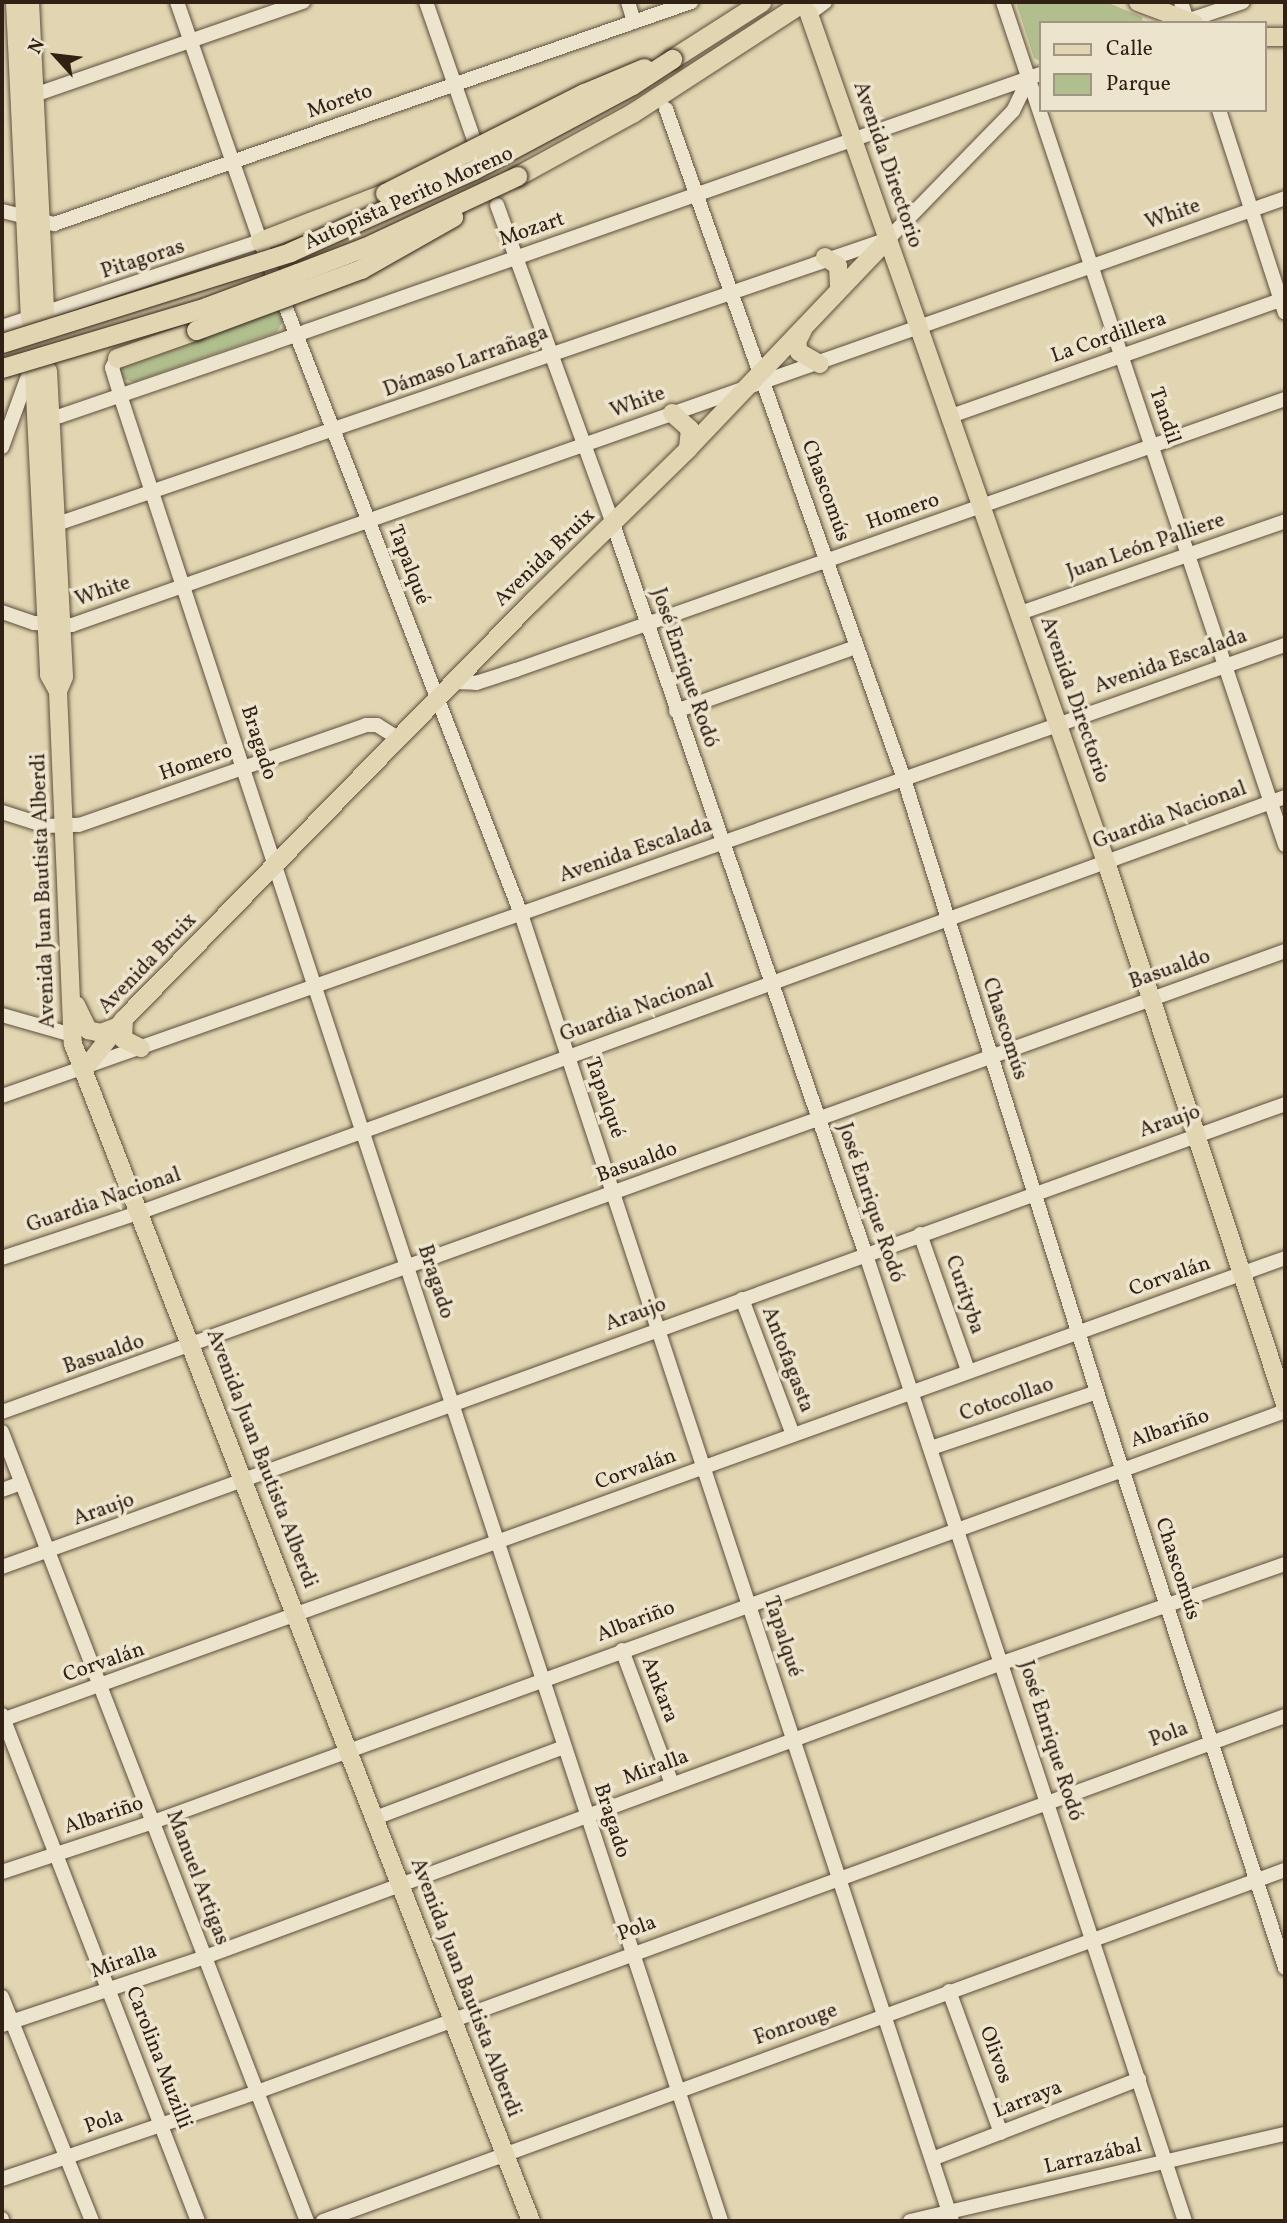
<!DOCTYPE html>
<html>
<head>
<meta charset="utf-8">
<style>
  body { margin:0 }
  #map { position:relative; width:1287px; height:2223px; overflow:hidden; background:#e2d6b2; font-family:Vollkorn,serif }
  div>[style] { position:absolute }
  .green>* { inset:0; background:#b1be8e }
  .roads { filter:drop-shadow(0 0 2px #5d4e3c) drop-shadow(0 0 2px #5d4e3c) }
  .minor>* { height:14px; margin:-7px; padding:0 7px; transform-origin:7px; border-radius:7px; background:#ece4cd }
  .major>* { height:18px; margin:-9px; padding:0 9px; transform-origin:9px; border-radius:9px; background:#e2d6b2 }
  .highway>* { height:19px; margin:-9.5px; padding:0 9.5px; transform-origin:9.5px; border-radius:9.5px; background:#e2d6b2 }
  .bridges { filter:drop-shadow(0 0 2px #312014) drop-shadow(0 0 2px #312014) }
  .highway-bridge>* { height:19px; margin:-9.5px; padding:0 9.5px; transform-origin:9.5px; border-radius:9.5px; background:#e2d6b2 }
  span { translate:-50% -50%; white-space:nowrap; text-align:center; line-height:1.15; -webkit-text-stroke:7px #ece4cd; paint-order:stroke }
  .street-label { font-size:21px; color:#312014 }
  .frame { position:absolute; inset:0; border:4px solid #312014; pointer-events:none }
  .legend { position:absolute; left:1039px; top:21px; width:228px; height:91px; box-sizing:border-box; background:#ece4cd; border:2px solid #a19683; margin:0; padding:9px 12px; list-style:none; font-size:21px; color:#312014 }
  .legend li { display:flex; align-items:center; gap:14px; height:35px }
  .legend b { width:35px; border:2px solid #a19683 }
  .north { position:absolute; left:21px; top:21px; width:70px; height:70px; -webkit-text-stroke:5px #ece4cd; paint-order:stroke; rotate:297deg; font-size:19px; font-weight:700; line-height:28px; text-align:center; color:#312014 }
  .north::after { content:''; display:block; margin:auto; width:24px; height:32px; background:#312014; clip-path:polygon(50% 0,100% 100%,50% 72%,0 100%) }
</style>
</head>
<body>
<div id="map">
  <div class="green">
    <i style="clip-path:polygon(1016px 2px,1106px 2px,1142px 17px,1143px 23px,1040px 23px,1040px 61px,1034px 58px)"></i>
    <i style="clip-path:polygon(279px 307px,284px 319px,277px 332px,134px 382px,123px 379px,118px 367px)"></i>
  </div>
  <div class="roads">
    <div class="minor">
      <i style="left:177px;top:2px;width:253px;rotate:70.8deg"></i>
      <i style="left:260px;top:241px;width:722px;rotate:68.8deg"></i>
      <i style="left:521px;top:914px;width:1376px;rotate:71.75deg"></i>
      <i style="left:426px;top:2px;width:149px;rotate:70.8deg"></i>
      <i style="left:628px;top:2px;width:21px;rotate:73deg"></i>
      <i style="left:1003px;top:2px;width:889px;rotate:71.5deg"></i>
      <i style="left:1181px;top:2px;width:22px;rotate:72deg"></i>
      <i style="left:809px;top:14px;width:20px;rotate:-37deg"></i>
      <i style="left:1181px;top:23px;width:65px;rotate:-18.7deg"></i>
      <i style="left:34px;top:95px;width:285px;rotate:-19.1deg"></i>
      <i style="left:666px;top:109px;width:711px;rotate:70.44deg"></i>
      <i style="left:904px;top:779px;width:643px;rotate:72.52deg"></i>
      <i style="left:1097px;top:1392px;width:606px;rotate:71.92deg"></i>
      <i style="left:1219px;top:110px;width:213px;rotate:72deg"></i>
      <i style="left:497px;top:205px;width:339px;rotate:70deg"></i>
      <i style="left:613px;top:524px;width:774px;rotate:70.91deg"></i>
      <i style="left:866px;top:1255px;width:1017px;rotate:71.73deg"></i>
      <i style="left:2px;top:211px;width:54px;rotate:14deg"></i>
      <i style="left:54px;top:224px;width:675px;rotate:-19.21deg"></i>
      <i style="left:2px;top:327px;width:272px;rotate:-18.4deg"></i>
      <i style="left:117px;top:358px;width:11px;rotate:117deg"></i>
      <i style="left:112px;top:368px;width:28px;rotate:73deg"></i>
      <i style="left:120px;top:395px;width:1922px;rotate:71.78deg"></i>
      <i style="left:951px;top:416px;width:350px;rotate:-19.4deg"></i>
      <i style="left:40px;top:418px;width:20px;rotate:-6deg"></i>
      <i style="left:60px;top:416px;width:222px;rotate:-18.9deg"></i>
      <i style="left:270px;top:344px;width:816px;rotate:-19.32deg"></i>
      <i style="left:2px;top:447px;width:76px;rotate:-69.9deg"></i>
      <i style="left:57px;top:524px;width:879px;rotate:-18.93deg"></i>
      <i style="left:888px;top:239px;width:179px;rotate:-45.7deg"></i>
      <i style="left:1013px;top:111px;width:37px;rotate:-64deg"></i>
      <i style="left:2px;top:612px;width:34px;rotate:19deg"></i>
      <i style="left:34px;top:623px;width:38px;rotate:3deg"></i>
      <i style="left:72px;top:625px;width:1286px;rotate:-19.39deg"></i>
      <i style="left:1020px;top:613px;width:281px;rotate:-19.1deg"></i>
      <i style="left:453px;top:682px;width:23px;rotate:2deg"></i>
      <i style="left:476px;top:683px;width:42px;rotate:-18deg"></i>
      <i style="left:516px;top:670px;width:815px;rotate:-19.41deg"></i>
      <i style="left:676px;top:711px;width:191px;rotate:-19.6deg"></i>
      <i style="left:2px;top:812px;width:46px;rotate:17.7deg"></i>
      <i style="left:46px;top:826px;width:33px;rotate:-2deg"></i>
      <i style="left:79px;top:825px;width:304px;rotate:-19.2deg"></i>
      <i style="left:366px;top:725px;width:11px"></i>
      <i style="left:377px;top:725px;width:25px;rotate:32deg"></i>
      <i style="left:2px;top:1015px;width:73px;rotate:15.9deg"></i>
      <i style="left:2px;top:1096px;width:1360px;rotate:-19.37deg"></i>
      <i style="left:920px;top:1234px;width:144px;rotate:70.6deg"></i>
      <i style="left:2px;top:1258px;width:146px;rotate:-18.3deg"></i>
      <i style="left:141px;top:1212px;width:1217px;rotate:-19.94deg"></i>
      <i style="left:742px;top:1299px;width:145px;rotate:69.4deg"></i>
      <i style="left:2px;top:1412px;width:1363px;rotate:-19.76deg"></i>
      <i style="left:2px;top:1432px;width:846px;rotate:68.87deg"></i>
      <i style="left:931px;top:1448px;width:175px;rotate:-18.6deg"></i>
      <i style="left:2px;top:1490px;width:20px;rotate:-20deg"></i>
      <i style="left:2px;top:1567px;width:1364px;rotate:-19.84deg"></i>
      <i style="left:622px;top:1650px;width:143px;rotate:69.5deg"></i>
      <i style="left:2px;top:1715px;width:543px;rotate:68.83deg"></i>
      <i style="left:2px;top:1720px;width:1364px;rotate:-19.8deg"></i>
      <i style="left:375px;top:1818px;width:202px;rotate:-20.6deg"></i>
      <i style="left:2px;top:1872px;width:159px;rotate:-18.3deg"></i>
      <i style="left:153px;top:1822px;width:1204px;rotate:-19.95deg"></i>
      <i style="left:949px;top:1991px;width:151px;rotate:69.9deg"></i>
      <i style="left:2px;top:1997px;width:241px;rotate:68.1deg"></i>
      <i style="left:2px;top:2025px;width:214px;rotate:-18.5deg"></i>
      <i style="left:205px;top:1957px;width:849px;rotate:-20.25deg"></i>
      <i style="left:1002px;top:1663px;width:300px;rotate:-19.3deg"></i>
      <i style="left:932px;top:2159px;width:222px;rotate:-21.1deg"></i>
      <i style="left:2px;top:2179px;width:269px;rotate:-18.8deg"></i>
      <i style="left:257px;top:2092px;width:1095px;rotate:-20.09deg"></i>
      <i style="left:2px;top:2219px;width:2px;rotate:90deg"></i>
      <i style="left:323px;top:2221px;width:1024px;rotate:-20.05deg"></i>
      <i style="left:910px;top:2221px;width:385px;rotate:-13.1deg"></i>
    </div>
    <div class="major">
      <i style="left:15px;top:2px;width:317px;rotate:87.3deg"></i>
      <i style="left:30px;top:2px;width:312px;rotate:87.2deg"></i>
      <i style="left:1138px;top:2px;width:60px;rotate:20.6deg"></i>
      <i style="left:809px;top:14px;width:899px;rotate:70.7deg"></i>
      <i style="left:1106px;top:862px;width:571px;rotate:71.72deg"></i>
      <i style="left:1264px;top:37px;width:21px"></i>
      <i style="left:825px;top:257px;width:16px;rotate:35deg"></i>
      <i style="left:838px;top:266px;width:22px;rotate:87deg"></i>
      <i style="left:803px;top:330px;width:13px;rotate:117deg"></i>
      <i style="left:797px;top:342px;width:10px;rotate:79deg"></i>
      <i style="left:799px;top:352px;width:24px;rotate:30deg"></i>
      <i style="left:48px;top:371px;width:306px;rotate:87deg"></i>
      <i style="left:64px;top:677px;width:15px;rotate:113deg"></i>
      <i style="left:58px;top:691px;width:353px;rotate:87.6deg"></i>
      <i style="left:73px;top:1044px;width:1263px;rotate:68.74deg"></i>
      <i style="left:34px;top:375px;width:300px;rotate:87.1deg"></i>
      <i style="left:49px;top:675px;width:18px;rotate:61deg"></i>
      <i style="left:672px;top:413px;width:24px;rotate:42deg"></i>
      <i style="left:690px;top:429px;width:20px;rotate:96deg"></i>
      <i style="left:76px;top:1005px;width:28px;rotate:64deg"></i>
      <i style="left:88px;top:1030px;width:13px;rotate:13deg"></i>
      <i style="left:101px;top:1033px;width:17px;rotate:-21deg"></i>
      <i style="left:124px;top:1019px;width:20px;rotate:93deg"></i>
      <i style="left:123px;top:1039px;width:20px;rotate:27deg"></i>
      <i style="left:86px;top:1067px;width:61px;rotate:-51.6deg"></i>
      <i style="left:124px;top:1019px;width:583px;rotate:-45.63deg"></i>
      <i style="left:532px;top:602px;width:219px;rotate:-44.4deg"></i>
      <i style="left:688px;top:449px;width:290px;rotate:-46.4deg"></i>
    </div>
    <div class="highway">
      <i style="left:672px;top:59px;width:106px;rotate:-32.6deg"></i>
      <i style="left:517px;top:176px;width:131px;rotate:-28.7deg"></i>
      <i style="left:632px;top:113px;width:204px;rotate:-33deg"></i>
      <i style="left:260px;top:241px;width:134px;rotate:-21deg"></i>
      <i style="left:117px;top:358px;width:84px;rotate:-19.5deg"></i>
    </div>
  </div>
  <div class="bridges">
    <div class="highway-bridge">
      <i style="left:385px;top:193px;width:223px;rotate:-26.7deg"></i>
      <i style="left:584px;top:93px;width:65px;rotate:-22.6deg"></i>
      <i style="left:196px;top:330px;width:176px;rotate:-20.3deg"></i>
      <i style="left:361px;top:269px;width:106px;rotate:-29.5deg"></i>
      <i style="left:2px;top:343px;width:302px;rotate:-17.5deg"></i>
      <i style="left:290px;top:252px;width:201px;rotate:-24.1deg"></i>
      <i style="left:473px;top:170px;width:180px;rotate:-28.1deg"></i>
      <i style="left:632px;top:85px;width:48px;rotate:-33deg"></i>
      <i style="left:2px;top:368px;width:213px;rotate:-16.6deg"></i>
      <i style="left:206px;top:307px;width:97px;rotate:-20.5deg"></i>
      <i style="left:297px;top:273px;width:73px;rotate:-20.9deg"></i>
      <i style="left:365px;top:247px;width:168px;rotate:-25deg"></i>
    </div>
  </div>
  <div class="street-label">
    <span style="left:340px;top:102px;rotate:-19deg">Moreto</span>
    <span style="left:887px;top:165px;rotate:71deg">Avenida Directorio</span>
    <span style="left:409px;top:199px;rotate:-24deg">Autopista Perito Moreno</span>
    <span style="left:1173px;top:215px;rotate:-19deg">White</span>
    <span style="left:532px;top:230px;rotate:-19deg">Mozart</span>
    <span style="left:143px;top:260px;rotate:-18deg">Pitagoras</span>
    <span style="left:1109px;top:338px;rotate:-19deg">La Cordillera</span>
    <span style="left:466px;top:362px;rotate:-20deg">Dámaso Larrañaga</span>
    <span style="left:638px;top:403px;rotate:-20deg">White</span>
    <span style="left:1164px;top:416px;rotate:71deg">Tandil</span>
    <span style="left:825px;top:491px;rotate:70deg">Chascomús</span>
    <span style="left:903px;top:512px;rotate:-19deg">Homero</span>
    <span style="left:1146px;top:547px;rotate:-19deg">Juan León Palliere</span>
    <span style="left:545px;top:558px;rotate:-44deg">Avenida Bruix</span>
    <span style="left:408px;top:565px;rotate:69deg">Tapalqué</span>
    <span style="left:103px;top:592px;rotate:-19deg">White</span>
    <span style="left:1171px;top:662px;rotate:-19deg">Avenida Escalada</span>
    <span style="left:684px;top:668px;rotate:71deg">José Enrique Rodó</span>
    <span style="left:1074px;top:700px;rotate:71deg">Avenida Directorio</span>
    <span style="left:258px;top:743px;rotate:72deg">Bragado</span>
    <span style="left:196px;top:763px;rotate:-19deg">Homero</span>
    <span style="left:1170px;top:816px;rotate:-20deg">Guardia Nacional</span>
    <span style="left:636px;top:851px;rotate:-19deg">Avenida Escalada</span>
    <span style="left:44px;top:891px;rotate:-92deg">Avenida Juan Bautista Alberdi</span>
    <span style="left:148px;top:964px;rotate:-46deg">Avenida Bruix</span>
    <span style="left:1170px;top:970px;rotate:-19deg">Basualdo</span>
    <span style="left:637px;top:1009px;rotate:-20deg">Guardia Nacional</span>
    <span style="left:1004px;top:1029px;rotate:72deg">Chascomús</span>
    <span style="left:604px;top:1098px;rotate:71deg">Tapalqué</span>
    <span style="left:1170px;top:1122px;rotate:-19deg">Araujo</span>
    <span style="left:637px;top:1163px;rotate:-20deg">Basualdo</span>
    <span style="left:104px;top:1201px;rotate:-19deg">Guardia Nacional</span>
    <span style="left:870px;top:1203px;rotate:71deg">José Enrique Rodó</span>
    <span style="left:1170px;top:1277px;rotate:-19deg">Corvalán</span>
    <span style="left:435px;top:1282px;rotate:72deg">Bragado</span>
    <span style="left:964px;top:1295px;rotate:71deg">Curityba</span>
    <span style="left:636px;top:1315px;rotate:-20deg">Araujo</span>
    <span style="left:104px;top:1355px;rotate:-19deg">Basualdo</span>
    <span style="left:787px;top:1360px;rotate:69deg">Antofagasta</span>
    <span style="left:1007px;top:1400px;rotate:-19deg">Cotocollao</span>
    <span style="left:1170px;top:1429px;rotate:-19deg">Albariño</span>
    <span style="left:261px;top:1459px;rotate:69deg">Avenida Juan Bautista Alberdi</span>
    <span style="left:636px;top:1470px;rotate:-20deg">Corvalán</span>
    <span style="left:104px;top:1510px;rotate:-19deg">Araujo</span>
    <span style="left:1177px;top:1569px;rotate:72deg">Chascomús</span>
    <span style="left:636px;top:1622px;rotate:-21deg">Albariño</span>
    <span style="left:782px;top:1637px;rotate:72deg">Tapalqué</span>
    <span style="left:104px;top:1663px;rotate:-19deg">Corvalán</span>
    <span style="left:659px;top:1690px;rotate:69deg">Ankara</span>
    <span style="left:1169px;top:1735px;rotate:-20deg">Pola</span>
    <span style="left:1050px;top:1741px;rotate:72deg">José Enrique Rodó</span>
    <span style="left:656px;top:1768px;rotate:-20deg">Miralla</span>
    <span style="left:104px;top:1816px;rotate:-18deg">Albariño</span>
    <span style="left:611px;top:1821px;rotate:72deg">Bragado</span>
    <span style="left:197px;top:1878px;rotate:69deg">Manuel Artigas</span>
    <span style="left:637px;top:1929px;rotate:-20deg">Pola</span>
    <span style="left:124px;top:1962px;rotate:-19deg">Miralla</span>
    <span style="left:465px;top:1988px;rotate:69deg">Avenida Juan Bautista Alberdi</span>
    <span style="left:796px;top:2025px;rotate:-20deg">Fonrouge</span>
    <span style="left:995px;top:2055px;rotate:70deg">Olivos</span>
    <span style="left:158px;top:2058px;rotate:69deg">Carolina Muzilli</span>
    <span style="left:1028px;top:2100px;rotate:-21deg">Larraya</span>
    <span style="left:104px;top:2122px;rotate:-19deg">Pola</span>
    <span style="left:1093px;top:2157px;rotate:-13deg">Larrazábal</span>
  </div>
  <div class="frame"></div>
  <ul class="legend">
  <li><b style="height:9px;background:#e2d6b2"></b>Calle</li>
  <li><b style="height:19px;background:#b1be8e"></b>Parque</li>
  </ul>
  <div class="north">N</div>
</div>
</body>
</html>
